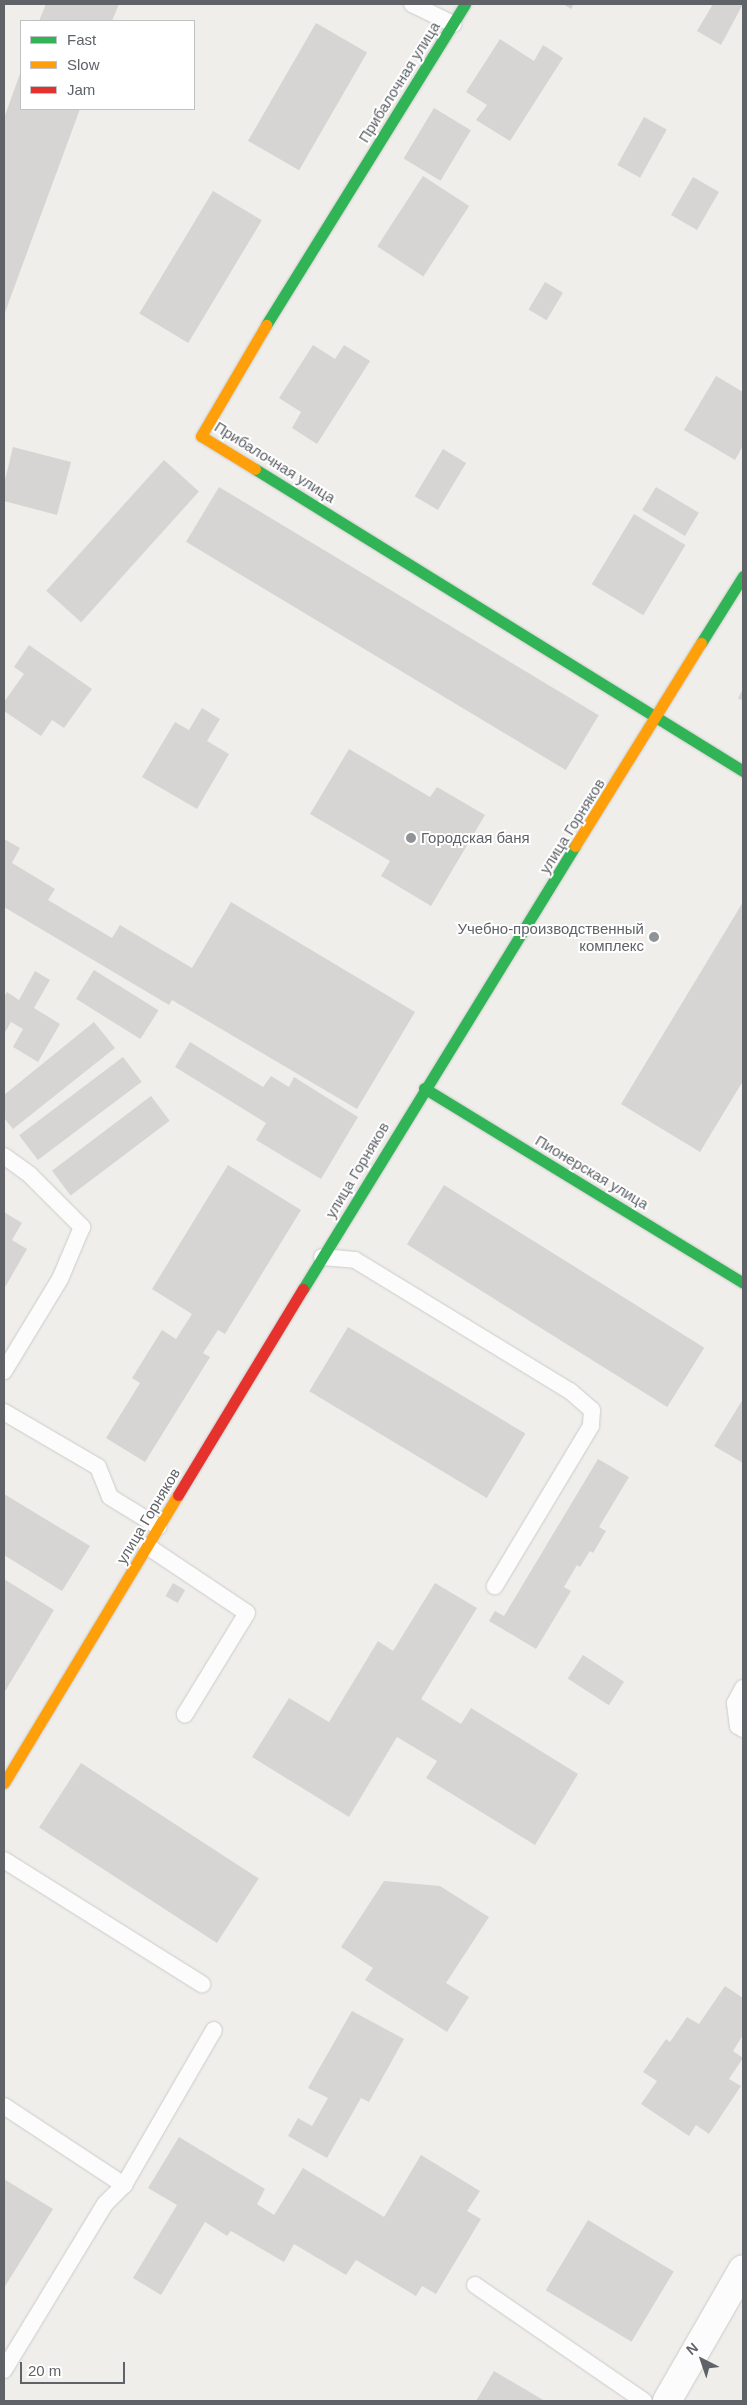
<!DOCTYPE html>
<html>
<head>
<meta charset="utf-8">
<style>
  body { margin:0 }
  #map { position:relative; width:747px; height:2405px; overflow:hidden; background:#efeeea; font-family:Helvetica,sans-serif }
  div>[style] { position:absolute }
  .building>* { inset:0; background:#d6d5d3; transform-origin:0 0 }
  .roads { filter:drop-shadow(0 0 1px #cbcccc) drop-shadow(0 0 1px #cbcccc) }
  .lane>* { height:16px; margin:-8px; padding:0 8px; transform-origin:8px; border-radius:8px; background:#fdfcfc }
  .street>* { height:28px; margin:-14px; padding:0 14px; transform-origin:14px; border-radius:14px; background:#fdfcfc }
  .fast>* { height:11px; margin:-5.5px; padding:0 5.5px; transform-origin:5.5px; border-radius:5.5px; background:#30b455 }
  .slow>* { height:11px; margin:-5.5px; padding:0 5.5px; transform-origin:5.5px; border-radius:5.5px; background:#ff9f0a }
  .jam>* { height:11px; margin:-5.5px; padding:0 5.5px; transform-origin:5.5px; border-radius:5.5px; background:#e5322d }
  .dots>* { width:14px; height:14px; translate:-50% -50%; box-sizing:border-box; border:2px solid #fff; border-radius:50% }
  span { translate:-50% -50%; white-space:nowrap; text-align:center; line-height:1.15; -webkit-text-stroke:4px #fff; paint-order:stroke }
  .street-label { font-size:15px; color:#5f6368 }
  .poi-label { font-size:15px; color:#5f6368 }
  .left { translate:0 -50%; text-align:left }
  .right { translate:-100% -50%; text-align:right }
  .frame { position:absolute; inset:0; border:5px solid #5f6368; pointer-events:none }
  .legend { position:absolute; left:20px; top:20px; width:175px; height:90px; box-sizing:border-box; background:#fff; border:1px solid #bfc1c3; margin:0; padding:6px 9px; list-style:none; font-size:15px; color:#5f6368 }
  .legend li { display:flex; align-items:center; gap:10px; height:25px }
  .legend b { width:25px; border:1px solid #bfc1c3 }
  .north { position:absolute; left:677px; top:2335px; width:50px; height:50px; -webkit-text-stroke:4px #fff; paint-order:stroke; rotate:319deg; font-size:14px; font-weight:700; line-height:20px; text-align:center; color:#5f6368 }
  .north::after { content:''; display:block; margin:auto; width:18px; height:22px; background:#5f6368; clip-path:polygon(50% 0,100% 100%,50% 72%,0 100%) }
  .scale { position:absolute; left:20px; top:2362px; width:105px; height:22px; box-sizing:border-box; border:2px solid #5f6368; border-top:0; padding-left:6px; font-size:15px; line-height:18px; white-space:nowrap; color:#5f6368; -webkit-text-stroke:4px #fff; paint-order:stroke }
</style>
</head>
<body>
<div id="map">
  <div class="building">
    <i style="clip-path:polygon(46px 4px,119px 4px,112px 21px,39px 21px)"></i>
    <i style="clip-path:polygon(563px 4px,574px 4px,571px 9px)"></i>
    <i style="clip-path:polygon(713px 4px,743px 4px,721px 45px,697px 31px)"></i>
    <i style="left:316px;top:23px;width:59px;height:136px;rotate:30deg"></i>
    <i style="clip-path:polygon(500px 39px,534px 61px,543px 45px,563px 58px,510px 141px,476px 120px,487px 105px,466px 92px)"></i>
    <i style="clip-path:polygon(21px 71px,21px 109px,80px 109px,4px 315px,4px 118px)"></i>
    <i style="left:434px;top:108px;width:43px;height:59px;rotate:31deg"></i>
    <i style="left:644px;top:117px;width:26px;height:55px;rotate:29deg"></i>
    <i style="left:423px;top:176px;width:55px;height:84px;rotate:33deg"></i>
    <i style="left:693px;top:177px;width:30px;height:44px;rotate:30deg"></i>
    <i style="left:213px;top:191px;width:57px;height:143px;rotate:31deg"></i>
    <i style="left:545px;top:282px;width:21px;height:32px;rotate:31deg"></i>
    <i style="clip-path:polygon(313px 345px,335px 359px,344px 345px,370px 361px,317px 444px,292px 428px,301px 412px,279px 398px)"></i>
    <i style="clip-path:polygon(716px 376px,743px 392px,743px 446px,735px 460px,684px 430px)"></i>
    <i style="clip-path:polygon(13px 447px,71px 462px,57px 515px,4px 501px,4px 484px)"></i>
    <i style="left:443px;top:449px;width:27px;height:55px;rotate:31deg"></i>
    <i style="left:164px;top:460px;width:47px;height:176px;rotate:42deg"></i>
    <i style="left:219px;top:487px;width:443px;height:64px;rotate:31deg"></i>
    <i style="left:656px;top:487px;width:50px;height:27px;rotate:31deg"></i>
    <i style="left:634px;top:514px;width:60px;height:82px;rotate:31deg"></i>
    <i style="clip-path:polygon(29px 645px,92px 689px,64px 728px,52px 720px,41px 736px,4px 711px,4px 702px,24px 674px,14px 667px)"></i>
    <i style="clip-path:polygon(743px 689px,743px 701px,738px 698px)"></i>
    <i style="clip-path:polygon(202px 708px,220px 719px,207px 741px,229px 754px,197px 809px,142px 777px,175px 722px,189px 730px)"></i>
    <i style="clip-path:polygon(349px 749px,430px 797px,437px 787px,485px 815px,431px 906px,381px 876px,390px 861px,310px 814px)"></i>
    <i style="clip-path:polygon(4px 839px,20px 848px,12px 863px,55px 889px,48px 900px,112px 938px,120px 925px,192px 968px,231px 902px,415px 1012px,357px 1109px,172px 1000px,169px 1005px,4px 907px)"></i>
    <i style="clip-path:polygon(743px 902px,743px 1081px,700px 1152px,621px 1104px)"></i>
    <i style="left:94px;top:970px;width:76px;height:34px;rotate:32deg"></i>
    <i style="clip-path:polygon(35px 971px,50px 980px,34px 1008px,60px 1024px,38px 1062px,13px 1047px,23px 1029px,11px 1022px,4px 1034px,4px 997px,7px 992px,19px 1000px)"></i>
    <i style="clip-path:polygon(94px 1022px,115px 1048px,13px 1129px,4px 1118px,4px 1095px)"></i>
    <i style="clip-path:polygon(190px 1042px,263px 1087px,271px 1076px,289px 1087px,294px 1077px,358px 1117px,321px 1179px,256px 1140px,266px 1123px,175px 1067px)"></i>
    <i style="left:123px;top:1057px;width:31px;height:130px;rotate:53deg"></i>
    <i style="left:151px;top:1096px;width:31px;height:124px;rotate:53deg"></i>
    <i style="clip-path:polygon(228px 1165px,301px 1210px,225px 1334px,218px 1330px,203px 1353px,210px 1357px,145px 1462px,106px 1438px,140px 1383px,132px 1378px,162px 1330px,176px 1339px,192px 1314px,152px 1289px)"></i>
    <i style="left:444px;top:1185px;width:307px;height:70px;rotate:32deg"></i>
    <i style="clip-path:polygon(4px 1212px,22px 1223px,12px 1240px,27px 1249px,4px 1289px)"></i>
    <i style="left:348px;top:1327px;width:207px;height:75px;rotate:31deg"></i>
    <i style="clip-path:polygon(743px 1399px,743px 1463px,714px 1446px)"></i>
    <i style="clip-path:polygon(598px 1459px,629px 1477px,599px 1527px,606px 1531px,593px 1553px,590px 1551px,580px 1567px,577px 1565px,564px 1587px,571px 1591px,536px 1649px,489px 1621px,495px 1611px,504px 1616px)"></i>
    <i style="clip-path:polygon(4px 1494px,90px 1546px,62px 1591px,4px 1555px)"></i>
    <i style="clip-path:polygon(4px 1579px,54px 1610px,4px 1693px)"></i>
    <i style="left:173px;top:1583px;width:14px;height:15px;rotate:30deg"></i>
    <i style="clip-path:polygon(435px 1583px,477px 1608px,421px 1699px,461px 1724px,471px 1708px,578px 1774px,535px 1845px,426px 1778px,437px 1761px,397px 1737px,349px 1817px,252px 1757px,289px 1698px,329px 1722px,378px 1641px,393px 1651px)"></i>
    <i style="left:583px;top:1655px;width:49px;height:28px;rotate:33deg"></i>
    <i style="left:81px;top:1763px;width:212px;height:77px;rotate:33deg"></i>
    <i style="clip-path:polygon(384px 1881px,440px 1886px,489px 1917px,446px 1983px,469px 1997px,447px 2032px,365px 1980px,373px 1968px,341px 1947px)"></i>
    <i style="clip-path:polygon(725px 1986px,743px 1998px,743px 2035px,733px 2051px,743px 2058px,729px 2079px,741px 2086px,709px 2134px,696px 2125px,689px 2136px,641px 2104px,657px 2081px,643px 2072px,666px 2039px,670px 2042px,687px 2017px,699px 2024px)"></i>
    <i style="clip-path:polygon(352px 2011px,404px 2039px,369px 2102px,361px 2098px,327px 2158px,288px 2136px,298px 2118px,312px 2126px,328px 2098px,308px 2088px)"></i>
    <i style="clip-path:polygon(179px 2137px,265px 2189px,257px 2204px,274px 2215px,303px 2168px,384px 2217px,421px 2155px,480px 2191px,467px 2211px,481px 2219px,436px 2294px,422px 2286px,416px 2296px,356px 2260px,346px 2275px,294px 2244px,284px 2262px,231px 2231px,227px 2236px,205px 2222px,161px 2295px,133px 2278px,177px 2205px,148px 2188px)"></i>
    <i style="clip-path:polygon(4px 2179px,53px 2209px,4px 2288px)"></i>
    <i style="left:588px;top:2220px;width:100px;height:82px;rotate:31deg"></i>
    <i style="clip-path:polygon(494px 2371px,545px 2401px,476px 2401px)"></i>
  </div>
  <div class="roads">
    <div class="lane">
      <i style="left:412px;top:4px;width:46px;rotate:26deg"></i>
      <i style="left:4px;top:1156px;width:32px;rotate:36deg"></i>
      <i style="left:30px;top:1175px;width:74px;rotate:45deg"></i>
      <i style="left:82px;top:1227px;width:56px;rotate:112.9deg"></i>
      <i style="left:60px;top:1279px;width:108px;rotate:121.3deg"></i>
      <i style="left:322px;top:1257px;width:33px;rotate:5deg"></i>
      <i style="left:355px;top:1260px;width:252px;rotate:31.4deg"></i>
      <i style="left:570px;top:1391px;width:29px;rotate:41deg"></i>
      <i style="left:592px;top:1410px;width:16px;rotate:94deg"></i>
      <i style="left:591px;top:1426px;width:187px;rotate:121deg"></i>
      <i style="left:4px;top:1412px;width:109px;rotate:30.3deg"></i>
      <i style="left:98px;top:1467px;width:32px;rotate:68deg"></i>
      <i style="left:110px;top:1497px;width:57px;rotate:31.5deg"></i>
      <i style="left:147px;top:1546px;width:120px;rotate:33.8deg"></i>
      <i style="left:247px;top:1613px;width:119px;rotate:121.5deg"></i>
      <i style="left:743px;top:1688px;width:17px;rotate:118deg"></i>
      <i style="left:735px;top:1703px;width:23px;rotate:83deg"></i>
      <i style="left:738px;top:1726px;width:6px;rotate:31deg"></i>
      <i style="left:4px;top:1860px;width:234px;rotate:32.1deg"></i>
      <i style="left:4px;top:2106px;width:144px;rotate:33.4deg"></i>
      <i style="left:124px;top:2185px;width:179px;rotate:-59.9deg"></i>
      <i style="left:475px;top:2285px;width:205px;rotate:34.5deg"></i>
      <i style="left:4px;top:2370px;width:194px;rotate:-58.7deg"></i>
      <i style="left:105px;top:2204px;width:27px;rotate:-45deg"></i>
    </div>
    <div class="street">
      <i style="left:667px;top:2401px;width:152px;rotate:-60.1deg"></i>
    </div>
    <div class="fast">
      <i style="left:266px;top:325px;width:378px;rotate:-58.2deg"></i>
      <i style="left:255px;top:469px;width:574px;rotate:31.75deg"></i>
      <i style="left:701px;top:643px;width:79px;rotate:-57.9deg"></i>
      <i style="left:424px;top:1088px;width:374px;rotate:31.4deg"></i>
      <i style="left:303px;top:1289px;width:520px;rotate:-58.45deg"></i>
    </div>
    <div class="slow">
      <i style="left:255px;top:469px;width:63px;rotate:-148.6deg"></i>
      <i style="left:201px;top:436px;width:129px;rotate:-59.6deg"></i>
      <i style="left:575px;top:846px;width:239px;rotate:-58.2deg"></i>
      <i style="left:4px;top:1783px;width:336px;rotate:-58.9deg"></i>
    </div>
    <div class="jam">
      <i style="left:178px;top:1495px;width:241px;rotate:-58.8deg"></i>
    </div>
  </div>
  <div class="dots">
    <i style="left:411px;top:838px;background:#919496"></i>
    <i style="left:654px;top:937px;background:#919496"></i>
  </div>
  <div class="street-label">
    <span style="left:399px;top:82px;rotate:-58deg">Прибалочная улица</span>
    <span style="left:275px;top:462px;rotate:32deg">Прибалочная улица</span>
    <span style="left:572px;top:826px;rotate:-58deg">улица Горняков</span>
    <span style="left:357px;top:1170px;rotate:-59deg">улица Горняков</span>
    <span style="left:592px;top:1172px;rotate:31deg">Пионерская улица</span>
    <span style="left:148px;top:1516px;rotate:-59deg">улица Горняков</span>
  </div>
  <div class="poi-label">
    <span class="left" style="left:421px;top:838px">Городская баня</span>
    <span class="right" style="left:644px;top:937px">Учебно-производственный<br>комплекс</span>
  </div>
  <div class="frame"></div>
  <ul class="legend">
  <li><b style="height:6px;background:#30b455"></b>Fast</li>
  <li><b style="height:6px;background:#ff9f0a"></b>Slow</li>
  <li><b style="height:6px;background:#e5322d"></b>Jam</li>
  </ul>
  <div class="north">N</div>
  <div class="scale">20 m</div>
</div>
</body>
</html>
